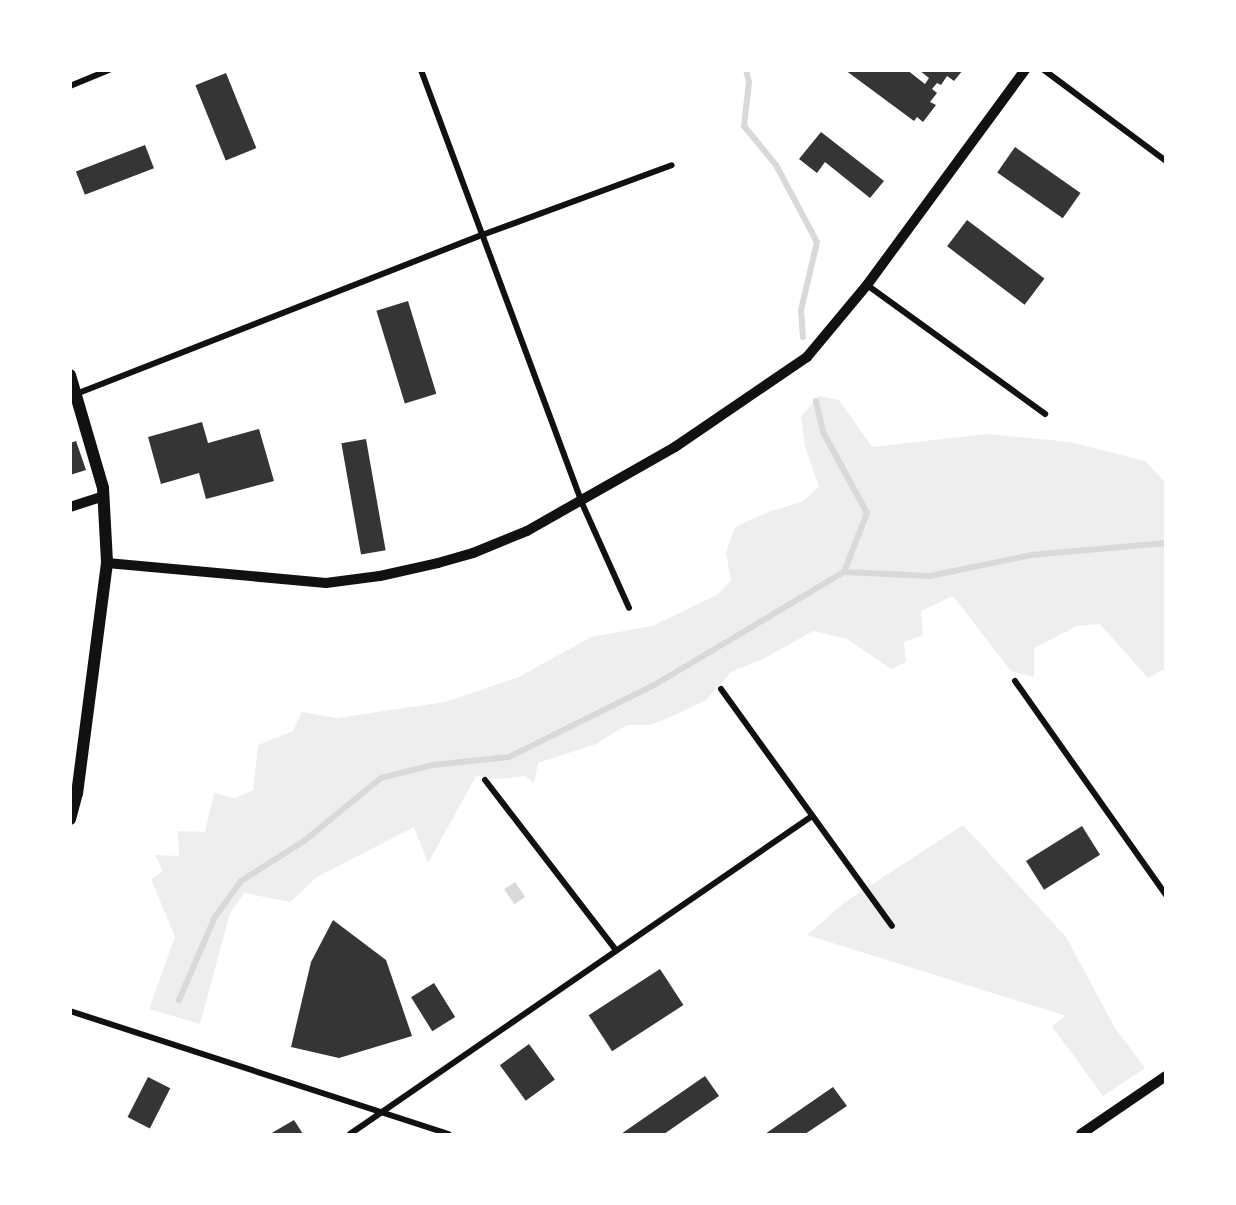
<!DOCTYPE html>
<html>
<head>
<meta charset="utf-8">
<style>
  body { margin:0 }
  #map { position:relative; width:1236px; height:1205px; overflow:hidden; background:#fff; font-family:Roboto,sans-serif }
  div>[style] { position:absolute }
  .green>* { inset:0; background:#eee }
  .water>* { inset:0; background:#d9d9d9; transform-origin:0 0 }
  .stream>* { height:6px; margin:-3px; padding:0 3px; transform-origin:3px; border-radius:3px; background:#d9d9d9 }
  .building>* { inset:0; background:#353535; transform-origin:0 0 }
  .minor>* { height:6px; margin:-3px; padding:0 3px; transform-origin:3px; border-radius:3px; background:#111 }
  .tertiary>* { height:10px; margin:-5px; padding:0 5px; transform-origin:5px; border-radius:5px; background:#111 }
  .secondary>* { height:12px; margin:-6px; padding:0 6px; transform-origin:6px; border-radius:6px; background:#111 }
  span { translate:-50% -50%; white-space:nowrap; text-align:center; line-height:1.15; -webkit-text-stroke:5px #fff; paint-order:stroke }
  .frame { position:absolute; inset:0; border:72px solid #fff; pointer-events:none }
</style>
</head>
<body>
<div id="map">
  <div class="green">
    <i style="clip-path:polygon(819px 396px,839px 400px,872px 447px,987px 434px,1070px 442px,1145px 461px,1165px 482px,1165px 669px,1148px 678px,1100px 624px,1077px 626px,1034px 648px,1034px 677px,1011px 671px,953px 596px,921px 611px,923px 635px,904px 642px,906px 662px,891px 669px,847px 639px,813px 631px,763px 659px,731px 672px,706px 700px,668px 718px,650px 725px,627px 725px,596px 744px,538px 763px,534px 783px,525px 776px,499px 779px,476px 776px,428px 863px,414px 827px,317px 877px,290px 902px,244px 893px,230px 913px,200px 1024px,149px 1009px,175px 937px,151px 879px,163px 871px,155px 855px,179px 856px,178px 831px,205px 832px,214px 793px,235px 798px,253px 790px,258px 745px,293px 731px,302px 712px,337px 718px,445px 702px,519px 677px,591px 637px,652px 626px,717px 595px,731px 581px,726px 552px,735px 527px,771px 511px,802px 502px,819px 487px,805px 447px,801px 416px)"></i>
    <i style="clip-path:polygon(963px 825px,1066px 937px,1115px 1028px,1145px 1068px,1103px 1096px,1052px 1026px,1066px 1016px,807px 935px,845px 902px)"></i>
  </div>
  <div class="water">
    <i style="left:515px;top:882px;width:18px;height:13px;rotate:56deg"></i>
  </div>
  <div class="stream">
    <i style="left:746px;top:70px;width:12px;rotate:76deg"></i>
    <i style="left:749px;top:82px;width:44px;rotate:96.5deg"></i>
    <i style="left:744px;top:126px;width:50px;rotate:50.6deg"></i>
    <i style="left:776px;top:165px;width:87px;rotate:62deg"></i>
    <i style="left:817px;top:242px;width:70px;rotate:103.2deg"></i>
    <i style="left:801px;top:310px;width:27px;rotate:86deg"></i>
    <i style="left:816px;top:401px;width:32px;rotate:77deg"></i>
    <i style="left:823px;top:432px;width:92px;rotate:61.5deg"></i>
    <i style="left:867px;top:513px;width:63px;rotate:111.3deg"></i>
    <i style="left:844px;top:572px;width:86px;rotate:2.7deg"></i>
    <i style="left:930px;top:576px;width:103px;rotate:-11.7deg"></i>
    <i style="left:1031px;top:555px;width:136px;rotate:-5.1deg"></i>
    <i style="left:179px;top:1000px;width:90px;rotate:-66.6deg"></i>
    <i style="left:215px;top:917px;width:44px;rotate:-54.2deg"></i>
    <i style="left:241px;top:881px;width:75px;rotate:-32.4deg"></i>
    <i style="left:304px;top:841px;width:99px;rotate:-39.3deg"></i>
    <i style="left:381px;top:778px;width:54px;rotate:-14deg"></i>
    <i style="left:433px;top:765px;width:76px;rotate:-6deg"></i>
    <i style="left:509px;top:757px;width:164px;rotate:-26.4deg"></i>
    <i style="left:656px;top:684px;width:219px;rotate:-30.8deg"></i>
  </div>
  <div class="building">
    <i style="clip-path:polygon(845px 70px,907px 70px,925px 84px,929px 78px,919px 70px,963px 70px,954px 81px,947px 76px,941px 85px,937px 83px,932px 89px,937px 93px,930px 102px,936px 105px,923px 122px,917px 117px,914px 121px)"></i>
    <i style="left:226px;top:73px;width:81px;height:33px;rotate:68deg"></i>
    <i style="clip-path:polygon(821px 132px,884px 181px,870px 198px,825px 162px,817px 173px,799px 159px)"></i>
    <i style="left:145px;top:145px;width:25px;height:74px;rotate:69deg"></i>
    <i style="left:1015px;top:147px;width:80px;height:31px;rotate:35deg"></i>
    <i style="left:967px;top:220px;width:97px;height:33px;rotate:37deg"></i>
    <i style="left:408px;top:301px;width:97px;height:33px;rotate:73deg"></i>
    <i style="clip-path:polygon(202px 422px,208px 443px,259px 429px,274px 481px,206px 499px,199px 473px,161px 484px,148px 437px)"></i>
    <i style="left:366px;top:439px;width:113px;height:25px;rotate:80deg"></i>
    <i style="clip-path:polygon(76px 441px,86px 470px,70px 475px,70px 443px)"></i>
    <i style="left:1082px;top:826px;width:34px;height:66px;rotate:58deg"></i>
    <i style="clip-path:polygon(333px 920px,386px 960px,412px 1036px,339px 1058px,291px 1047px,311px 962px)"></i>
    <i style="left:660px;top:969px;width:43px;height:85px;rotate:57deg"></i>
    <i style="left:434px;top:983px;width:40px;height:27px;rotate:58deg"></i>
    <i style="left:529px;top:1044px;width:44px;height:36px;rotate:54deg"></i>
    <i style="clip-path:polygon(705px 1076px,719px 1096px,664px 1134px,621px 1134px)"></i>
    <i style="left:148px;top:1077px;width:25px;height:45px;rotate:27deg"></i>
    <i style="clip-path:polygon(833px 1087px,847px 1106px,805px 1134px,765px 1134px)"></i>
    <i style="clip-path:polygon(294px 1120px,303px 1134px,270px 1134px)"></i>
  </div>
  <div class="minor">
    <i style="left:421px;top:70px;width:460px;rotate:69.6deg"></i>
    <i style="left:581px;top:501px;width:117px;rotate:65.8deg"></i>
    <i style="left:1044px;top:70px;width:152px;rotate:36.7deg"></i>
    <i style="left:70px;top:86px;width:42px;rotate:-22.3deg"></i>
    <i style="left:867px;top:285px;width:220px;rotate:35.9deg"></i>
    <i style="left:76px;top:394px;width:436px;rotate:-21.4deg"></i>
    <i style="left:482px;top:235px;width:202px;rotate:-20.2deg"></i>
    <i style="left:1015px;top:681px;width:262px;rotate:54.8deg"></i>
    <i style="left:721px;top:689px;width:292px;rotate:54.2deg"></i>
    <i style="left:485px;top:780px;width:215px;rotate:52.4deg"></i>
    <i style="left:70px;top:1011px;width:398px;rotate:18deg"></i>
    <i style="left:350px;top:1134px;width:561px;rotate:-34.54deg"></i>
  </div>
  <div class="tertiary">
    <i style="left:70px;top:507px;width:35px;rotate:-18deg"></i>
    <i style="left:107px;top:563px;width:220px;rotate:5.2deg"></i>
    <i style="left:326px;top:583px;width:54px;rotate:-7.4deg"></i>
    <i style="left:380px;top:576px;width:59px;rotate:-12.6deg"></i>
    <i style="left:438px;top:563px;width:36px;rotate:-16deg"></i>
    <i style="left:473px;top:553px;width:58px;rotate:-22.2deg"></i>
    <i style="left:527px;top:531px;width:170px;rotate:-29.6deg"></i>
    <i style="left:675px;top:447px;width:160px;rotate:-34.3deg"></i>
    <i style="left:807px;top:357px;width:94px;rotate:-50.2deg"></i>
    <i style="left:867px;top:285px;width:267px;rotate:-53.7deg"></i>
    <i style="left:1081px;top:1134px;width:103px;rotate:-34.3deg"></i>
  </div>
  <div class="secondary">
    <i style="left:70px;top:375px;width:118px;rotate:73.7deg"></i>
    <i style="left:103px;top:488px;width:75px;rotate:86.9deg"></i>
    <i style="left:107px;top:563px;width:232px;rotate:97.4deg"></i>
    <i style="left:77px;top:793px;width:27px;rotate:105deg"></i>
  </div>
  <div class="frame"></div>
</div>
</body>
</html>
